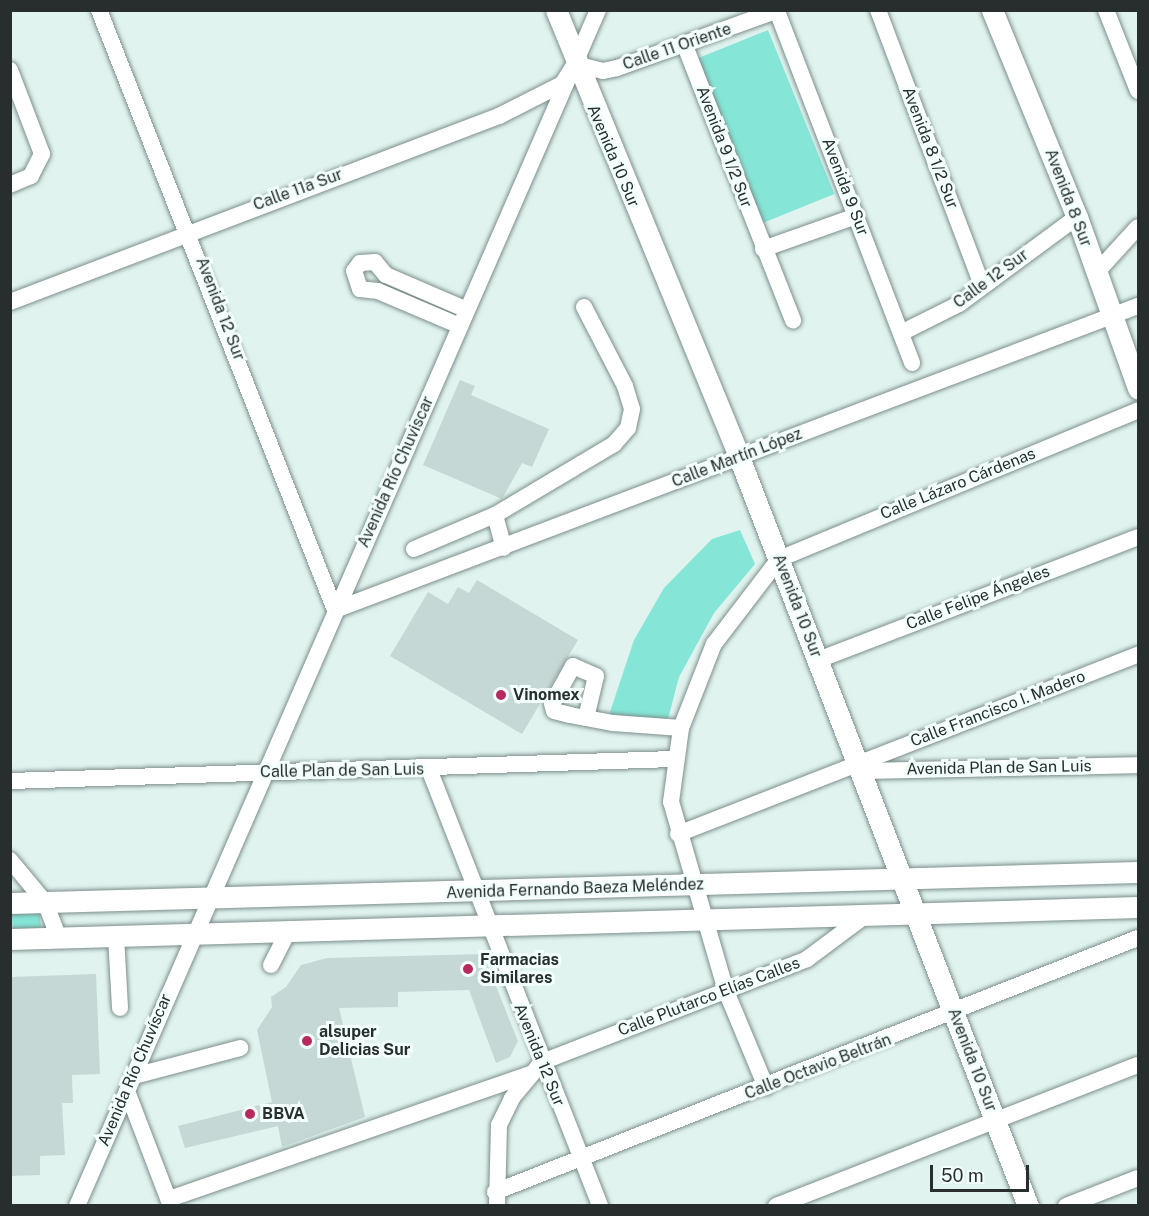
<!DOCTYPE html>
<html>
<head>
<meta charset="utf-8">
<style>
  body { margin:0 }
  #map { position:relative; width:1149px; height:1216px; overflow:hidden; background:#e0f3ef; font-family:"Public Sans",sans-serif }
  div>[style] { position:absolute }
  .green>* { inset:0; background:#85e6d7; transform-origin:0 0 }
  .building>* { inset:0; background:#c5d8d5 }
  .roads { filter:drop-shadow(0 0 2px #7c8e8b) drop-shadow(0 0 2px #7c8e8b) }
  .minor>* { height:16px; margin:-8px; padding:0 8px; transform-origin:8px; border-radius:8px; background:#fff }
  .major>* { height:21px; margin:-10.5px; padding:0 10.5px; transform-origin:10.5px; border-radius:10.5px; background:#fff }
  .dots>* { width:16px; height:16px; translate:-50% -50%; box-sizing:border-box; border:3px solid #f3fffc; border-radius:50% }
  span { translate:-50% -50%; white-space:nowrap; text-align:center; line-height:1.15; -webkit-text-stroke:6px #f3fffc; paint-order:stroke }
  .street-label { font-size:16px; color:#272e2d }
  .poi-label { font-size:16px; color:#272e2d; font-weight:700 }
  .left { translate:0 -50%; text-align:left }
  .frame { position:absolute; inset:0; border:12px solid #272e2d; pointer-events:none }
  .scale { position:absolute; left:930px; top:1165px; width:99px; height:27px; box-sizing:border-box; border:3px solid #272e2d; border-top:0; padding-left:8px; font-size:18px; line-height:21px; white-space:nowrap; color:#272e2d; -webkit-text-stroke:4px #f3fffc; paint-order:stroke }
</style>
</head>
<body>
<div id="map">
  <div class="green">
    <i style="left:768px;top:30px;width:177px;height:77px;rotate:68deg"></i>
    <i style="clip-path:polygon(740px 530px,755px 564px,714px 613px,679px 677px,668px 719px,609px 715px,634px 640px,664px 588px,712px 539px)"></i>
    <i style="left:39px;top:908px;width:20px;height:28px;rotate:84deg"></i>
  </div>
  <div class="building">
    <i style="clip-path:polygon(460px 380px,475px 386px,471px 395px,549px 429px,532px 467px,522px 463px,502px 499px,423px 465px)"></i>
    <i style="clip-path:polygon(477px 580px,578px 640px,522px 734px,390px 656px,428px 592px,448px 604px,458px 587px,469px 593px)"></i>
    <i style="clip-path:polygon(483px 954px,518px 1041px,510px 1057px,496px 1063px,469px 990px,398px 992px,398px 1007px,339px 1008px,365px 1117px,282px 1147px,278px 1126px,185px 1148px,178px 1126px,272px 1102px,257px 1030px,272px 1007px,271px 997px,286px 987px,301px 965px,327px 958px)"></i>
    <i style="clip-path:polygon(96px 974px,100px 1074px,72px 1075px,73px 1103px,62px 1103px,65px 1155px,40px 1156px,40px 1175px,10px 1176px,10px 977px)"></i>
  </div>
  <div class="roads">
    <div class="minor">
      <i style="left:99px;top:10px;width:645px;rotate:68.53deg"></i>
      <i style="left:335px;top:610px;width:859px;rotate:-20.74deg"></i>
      <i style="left:878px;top:10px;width:294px;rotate:69.3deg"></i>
      <i style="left:1106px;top:10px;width:87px;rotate:68.4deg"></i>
      <i style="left:777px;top:11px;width:377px;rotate:69deg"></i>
      <i style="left:685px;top:46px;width:295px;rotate:68.5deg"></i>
      <i style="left:10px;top:70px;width:90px;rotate:69.1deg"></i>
      <i style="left:42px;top:154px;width:25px;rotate:117deg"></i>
      <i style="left:31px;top:176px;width:23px;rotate:157deg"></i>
      <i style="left:763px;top:249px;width:99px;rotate:-19.5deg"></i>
      <i style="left:1096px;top:273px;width:62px;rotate:-47.6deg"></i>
      <i style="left:10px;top:302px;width:523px;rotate:-20.83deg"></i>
      <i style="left:499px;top:116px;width:71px;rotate:-26.9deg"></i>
      <i style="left:562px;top:84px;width:24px;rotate:-57deg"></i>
      <i style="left:575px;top:64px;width:29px;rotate:14deg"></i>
      <i style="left:603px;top:71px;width:14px;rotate:-12deg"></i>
      <i style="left:617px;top:68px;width:171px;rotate:-19.8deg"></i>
      <i style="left:460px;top:326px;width:89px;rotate:-156.9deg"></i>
      <i style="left:378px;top:291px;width:18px;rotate:-174deg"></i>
      <i style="left:360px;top:289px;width:19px;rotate:-108deg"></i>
      <i style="left:354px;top:271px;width:10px;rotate:-53deg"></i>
      <i style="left:360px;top:263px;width:15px;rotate:-4deg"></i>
      <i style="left:375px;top:262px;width:17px;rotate:50deg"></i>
      <i style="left:386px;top:275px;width:88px;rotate:23.4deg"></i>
      <i style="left:901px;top:333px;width:65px;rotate:-26.6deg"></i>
      <i style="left:959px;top:304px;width:147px;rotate:-36.4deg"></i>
      <i style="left:495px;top:515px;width:139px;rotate:-30.8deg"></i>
      <i style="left:614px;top:444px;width:21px;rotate:-49deg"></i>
      <i style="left:628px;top:428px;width:19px;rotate:-78deg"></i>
      <i style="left:632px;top:409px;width:24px;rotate:-107deg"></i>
      <i style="left:625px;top:386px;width:89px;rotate:-117.4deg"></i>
      <i style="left:414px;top:549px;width:88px;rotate:-22.8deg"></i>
      <i style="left:495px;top:515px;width:34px;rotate:75deg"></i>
      <i style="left:818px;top:660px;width:343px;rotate:-21deg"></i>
      <i style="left:586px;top:718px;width:43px;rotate:-76.6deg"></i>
      <i style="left:596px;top:676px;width:25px;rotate:-157deg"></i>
      <i style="left:573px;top:666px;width:43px;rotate:118.9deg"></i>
      <i style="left:552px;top:704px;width:7px;rotate:74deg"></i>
      <i style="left:554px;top:711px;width:16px;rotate:14deg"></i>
      <i style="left:570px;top:715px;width:44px;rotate:10.5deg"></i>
      <i style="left:613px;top:723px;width:68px;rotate:4.2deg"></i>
      <i style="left:429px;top:769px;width:469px;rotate:68.6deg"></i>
      <i style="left:860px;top:771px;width:278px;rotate:-1.2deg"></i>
      <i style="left:10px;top:781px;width:663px;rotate:-1.9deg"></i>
      <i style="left:678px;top:834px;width:494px;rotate:-21.3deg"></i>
      <i style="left:10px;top:860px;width:55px;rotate:50.2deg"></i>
      <i style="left:45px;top:902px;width:39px;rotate:69deg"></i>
      <i style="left:116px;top:936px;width:72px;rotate:86.8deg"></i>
      <i style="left:271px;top:965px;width:38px;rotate:-63deg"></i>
      <i style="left:134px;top:1076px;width:110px;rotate:-14.8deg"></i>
      <i style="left:766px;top:1087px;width:104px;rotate:-112.6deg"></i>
      <i style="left:726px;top:991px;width:197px;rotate:-106.2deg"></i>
      <i style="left:671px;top:802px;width:75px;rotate:-82.3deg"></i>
      <i style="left:681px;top:728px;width:90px;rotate:-68.6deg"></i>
      <i style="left:714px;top:644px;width:107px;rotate:-52.6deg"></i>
      <i style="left:779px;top:559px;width:389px;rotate:-22.5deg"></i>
      <i style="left:127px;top:1091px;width:123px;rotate:69.1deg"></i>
      <i style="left:495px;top:1192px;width:691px;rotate:-21.56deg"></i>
      <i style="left:169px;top:1199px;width:382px;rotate:-19.1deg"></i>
      <i style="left:77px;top:1206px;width:1305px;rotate:-66.46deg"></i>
      <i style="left:497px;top:1206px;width:81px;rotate:-88.6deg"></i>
      <i style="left:499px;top:1125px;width:30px;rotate:-64deg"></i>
      <i style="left:512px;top:1098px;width:47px;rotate:-50.2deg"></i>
      <i style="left:542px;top:1062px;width:284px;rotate:-21.2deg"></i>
      <i style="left:807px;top:959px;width:74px;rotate:-36.7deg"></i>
      <i style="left:776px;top:1206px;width:388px;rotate:-21.3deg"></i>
      <i style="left:1066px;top:1206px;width:77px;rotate:-21.3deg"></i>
    </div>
    <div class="major">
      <i style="left:556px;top:10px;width:483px;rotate:67.7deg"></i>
      <i style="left:739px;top:457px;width:803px;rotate:68.9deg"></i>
      <i style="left:992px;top:10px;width:224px;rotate:67.7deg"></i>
      <i style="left:1077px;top:217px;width:182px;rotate:70.4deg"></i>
      <i style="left:10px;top:903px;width:1128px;rotate:-1.57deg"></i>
      <i style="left:10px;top:939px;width:1128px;rotate:-1.62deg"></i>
    </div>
  </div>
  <div class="dots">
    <i style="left:501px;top:695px;background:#b72a60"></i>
    <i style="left:468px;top:969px;background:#b72a60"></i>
    <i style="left:307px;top:1041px;background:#b72a60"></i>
    <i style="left:250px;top:1114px;background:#b72a60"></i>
  </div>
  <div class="street-label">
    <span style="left:677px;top:47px;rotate:-19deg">Calle 11 Oriente</span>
    <span style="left:724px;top:147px;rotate:69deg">Avenida 9 1/2 Sur</span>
    <span style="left:930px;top:148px;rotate:69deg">Avenida 8 1/2 Sur</span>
    <span style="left:613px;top:156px;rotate:67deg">Avenida 10 Sur</span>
    <span style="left:845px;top:187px;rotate:69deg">Avenida 9 Sur</span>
    <span style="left:298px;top:190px;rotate:-20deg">Calle 11a Sur</span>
    <span style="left:1068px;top:198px;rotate:69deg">Avenida 8 Sur</span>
    <span style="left:991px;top:279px;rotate:-36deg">Calle 12 Sur</span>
    <span style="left:220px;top:309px;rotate:69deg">Avenida 12 Sur</span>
    <span style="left:737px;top:458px;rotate:-21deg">Calle Martín López</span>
    <span style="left:396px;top:472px;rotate:-66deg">Avenida Río Chuviscar</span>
    <span style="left:958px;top:484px;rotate:-22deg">Calle Lázaro Cárdenas</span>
    <span style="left:978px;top:598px;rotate:-21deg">Calle Felipe Ángeles</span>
    <span style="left:797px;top:606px;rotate:69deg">Avenida 10 Sur</span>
    <span style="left:998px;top:709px;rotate:-21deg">Calle Francisco I. Madero</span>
    <span style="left:999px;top:768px;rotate:-1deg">Avenida Plan de San Luis</span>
    <span style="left:342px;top:771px;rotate:-1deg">Calle Plan de San Luis</span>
    <span style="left:575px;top:889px;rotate:-2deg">Avenida Fernando Baeza Meléndez</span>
    <span style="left:709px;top:997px;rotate:-21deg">Calle Plutarco Elías Calles</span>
    <span style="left:539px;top:1055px;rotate:68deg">Avenida 12 Sur</span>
    <span style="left:972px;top:1060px;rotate:69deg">Avenida 10 Sur</span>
    <span style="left:818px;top:1067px;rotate:-21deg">Calle Octavio Beltrán</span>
    <span style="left:135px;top:1070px;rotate:-67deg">Avenida Río Chuvíscar</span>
  </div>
  <div class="poi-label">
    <span class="left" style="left:513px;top:695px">Vinomex</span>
    <span class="left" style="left:480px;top:969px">Farmacias<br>Similares</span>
    <span class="left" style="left:319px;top:1041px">alsuper<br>Delicias Sur</span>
    <span class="left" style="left:262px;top:1114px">BBVA</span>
  </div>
  <div class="frame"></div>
  <div class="scale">50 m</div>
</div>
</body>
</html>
